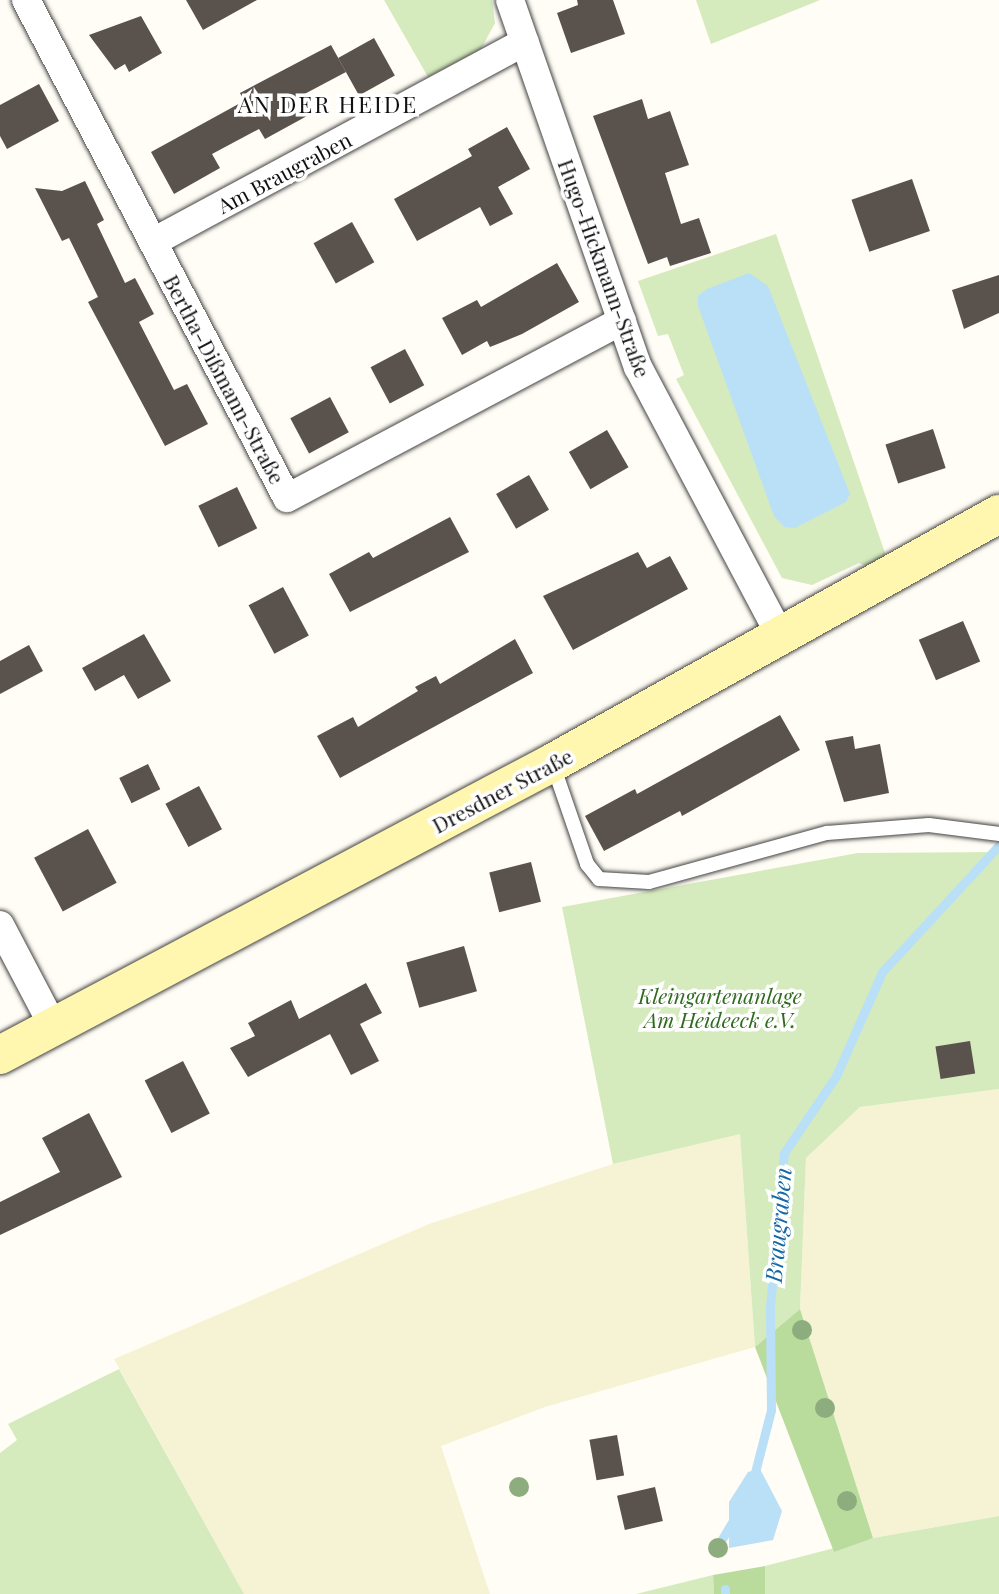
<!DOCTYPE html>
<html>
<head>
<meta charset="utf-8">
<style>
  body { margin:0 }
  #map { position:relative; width:999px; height:1594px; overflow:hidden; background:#fffdf5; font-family:"Playfair Display",serif }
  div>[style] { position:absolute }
  .farmland>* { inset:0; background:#f6f3d4 }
  .green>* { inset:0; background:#d5ebbd }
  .forest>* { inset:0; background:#b9dc9c }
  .water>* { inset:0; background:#b9e0f7 }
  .stream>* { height:9px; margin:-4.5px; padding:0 4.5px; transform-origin:4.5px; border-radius:4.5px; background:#b9e0f7 }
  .building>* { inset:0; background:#5a524d; transform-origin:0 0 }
  .roads { filter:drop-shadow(0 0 2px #444) drop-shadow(0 0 2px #444) }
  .lane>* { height:14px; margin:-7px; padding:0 7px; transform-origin:7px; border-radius:7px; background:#fff }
  .street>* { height:28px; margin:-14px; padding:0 14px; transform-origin:14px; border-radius:14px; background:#fff }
  .secondary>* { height:38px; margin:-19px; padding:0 19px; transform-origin:19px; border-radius:19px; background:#fff6b0 }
  .trees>* { width:20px; height:20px; margin:-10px; border-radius:50%; background:#8dad7f }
  span { translate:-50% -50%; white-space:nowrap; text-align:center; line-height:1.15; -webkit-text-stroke:7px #fff; paint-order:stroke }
  .street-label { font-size:21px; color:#111 }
  .park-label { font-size:21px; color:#2f6b1f; font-style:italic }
  .neighbourhood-label { font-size:23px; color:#111; letter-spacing:2px }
  .water-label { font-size:23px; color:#1768a6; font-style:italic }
</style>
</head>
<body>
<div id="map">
  <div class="farmland">
    <i style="clip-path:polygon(999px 1089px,999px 1516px,873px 1538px,800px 1309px,806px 1158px,860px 1107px)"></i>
    <i style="clip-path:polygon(740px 1133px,755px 1347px,545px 1407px,441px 1446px,490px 1594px,244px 1594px,114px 1359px,429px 1224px,613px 1164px)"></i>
  </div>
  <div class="green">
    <i style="clip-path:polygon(384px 0,492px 0,495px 23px,481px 49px,428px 77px)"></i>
    <i style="clip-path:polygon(696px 0,820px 0,711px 44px)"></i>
    <i style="clip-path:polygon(776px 234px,887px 559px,871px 568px,859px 563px,812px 585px,782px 578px,676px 379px,684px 375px,668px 334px,658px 336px,638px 281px)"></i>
    <i style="clip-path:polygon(999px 852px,999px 1089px,860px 1107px,806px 1158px,800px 1309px,755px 1347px,740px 1134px,613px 1164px,562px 907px,858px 853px)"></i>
    <i style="clip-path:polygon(119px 1369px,244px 1594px,0 1594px,0 1453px,17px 1440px,8px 1424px)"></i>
    <i style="clip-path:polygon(999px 1516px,999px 1594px,765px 1594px,765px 1566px,873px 1538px)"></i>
    <i style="clip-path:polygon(713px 1575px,714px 1594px,636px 1594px)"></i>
  </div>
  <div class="forest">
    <i style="clip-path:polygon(800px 1309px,873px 1538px,834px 1552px,755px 1347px)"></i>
    <i style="clip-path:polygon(765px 1566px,765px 1594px,714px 1594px,713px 1575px)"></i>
  </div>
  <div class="water">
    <i style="clip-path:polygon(749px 273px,768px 286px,850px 494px,846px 502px,795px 528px,784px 527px,774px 516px,698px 306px,698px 296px,707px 289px)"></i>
    <i style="clip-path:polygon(760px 1469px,782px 1511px,773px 1540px,729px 1548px,729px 1502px,748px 1472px)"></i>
  </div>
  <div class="stream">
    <i style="left:753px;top:1480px;width:72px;rotate:-75.6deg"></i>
    <i style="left:771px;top:1410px;width:103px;rotate:-90.6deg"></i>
    <i style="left:770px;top:1307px;width:155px;rotate:-84.8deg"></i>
    <i style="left:784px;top:1153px;width:93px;rotate:-56deg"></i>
    <i style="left:836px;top:1076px;width:114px;rotate:-66.1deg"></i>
    <i style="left:882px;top:972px;width:173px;rotate:-47.3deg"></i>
    <i style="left:722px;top:1539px;width:26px;rotate:-59deg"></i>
    <i style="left:725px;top:1589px;width:5px;rotate:90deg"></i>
  </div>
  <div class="building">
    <i style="clip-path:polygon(186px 0,257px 0,203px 30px)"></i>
    <i style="clip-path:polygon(577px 0,613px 0,625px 34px,571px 53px,557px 13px,578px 5px)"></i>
    <i style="clip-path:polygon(141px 16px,162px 53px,129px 72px,125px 64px,115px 70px,89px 35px)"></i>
    <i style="left:374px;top:38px;width:43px;height:41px;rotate:61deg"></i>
    <i style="clip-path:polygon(331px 45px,346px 72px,297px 98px,307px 116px,265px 139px,259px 129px,212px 154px,220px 168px,174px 194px,151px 152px,244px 101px,240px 93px)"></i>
    <i style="clip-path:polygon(39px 84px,59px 121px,7px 149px,0 136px,0 105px)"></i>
    <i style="clip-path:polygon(642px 99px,648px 119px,670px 111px,689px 165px,665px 173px,681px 224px,699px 218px,711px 253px,670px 266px,667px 257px,648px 264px,593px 116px)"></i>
    <i style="clip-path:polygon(507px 127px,530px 169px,498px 187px,513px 214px,490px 226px,480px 207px,417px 241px,394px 199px,472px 156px,468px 149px)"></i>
    <i style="left:912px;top:179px;width:55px;height:64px;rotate:71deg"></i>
    <i style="clip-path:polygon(85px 181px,104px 220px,97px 224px,125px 283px,135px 278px,154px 314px,139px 322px,174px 390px,187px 384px,208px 424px,165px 446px,88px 302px,98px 297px,69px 238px,62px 241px,35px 188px,62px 191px)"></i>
    <i style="left:352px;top:222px;width:46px;height:44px;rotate:61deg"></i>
    <i style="clip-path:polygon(557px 263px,579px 302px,522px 334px,490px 347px,487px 341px,462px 355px,442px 318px,477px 300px,481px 307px)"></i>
    <i style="clip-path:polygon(999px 275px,999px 313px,964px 329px,952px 290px)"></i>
    <i style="left:405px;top:349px;width:41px;height:39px;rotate:62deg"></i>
    <i style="left:330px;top:397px;width:40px;height:45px;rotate:62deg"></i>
    <i style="left:933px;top:429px;width:41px;height:50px;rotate:72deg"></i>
    <i style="left:607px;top:430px;width:43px;height:44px;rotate:60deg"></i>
    <i style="left:529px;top:475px;width:40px;height:38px;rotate:60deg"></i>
    <i style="left:237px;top:487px;width:46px;height:43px;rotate:64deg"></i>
    <i style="clip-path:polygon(450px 517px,469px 552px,350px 612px,329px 574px,369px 552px,373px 558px)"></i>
    <i style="clip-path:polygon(638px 552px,647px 568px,670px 556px,688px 589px,573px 650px,543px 596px)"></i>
    <i style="left:283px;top:587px;width:55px;height:39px;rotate:62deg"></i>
    <i style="left:963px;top:621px;width:44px;height:48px;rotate:67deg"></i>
    <i style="clip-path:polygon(144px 634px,171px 681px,138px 699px,124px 675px,95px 691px,82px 668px)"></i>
    <i style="clip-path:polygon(515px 639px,533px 673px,340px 778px,317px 736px,353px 717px,358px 727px,418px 691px,415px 687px,436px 676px,440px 684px)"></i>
    <i style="clip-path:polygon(29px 645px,43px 671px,0 694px,0 661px)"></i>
    <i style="clip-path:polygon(780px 715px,800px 750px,682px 816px,680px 811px,604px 851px,585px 816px,635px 789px,637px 794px)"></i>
    <i style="clip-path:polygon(853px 736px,855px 749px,880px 744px,889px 793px,844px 802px,825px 741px)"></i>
    <i style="left:148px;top:764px;width:28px;height:32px;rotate:64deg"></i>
    <i style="left:199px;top:786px;width:49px;height:38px;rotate:62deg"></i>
    <i style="left:88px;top:829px;width:61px;height:61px;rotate:62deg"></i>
    <i style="left:531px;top:862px;width:41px;height:43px;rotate:76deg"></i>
    <i style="left:464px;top:946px;width:47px;height:60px;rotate:74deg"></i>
    <i style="clip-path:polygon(366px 983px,382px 1013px,360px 1024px,379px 1061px,351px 1075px,330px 1034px,248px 1077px,230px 1048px,255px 1036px,248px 1023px,291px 1000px,299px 1019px)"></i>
    <i style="left:970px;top:1041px;width:33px;height:35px;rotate:81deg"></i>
    <i style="left:183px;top:1061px;width:59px;height:43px;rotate:63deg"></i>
    <i style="clip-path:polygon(89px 1113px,122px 1177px,0 1235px,0 1202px,60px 1172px,42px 1138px)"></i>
    <i style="left:617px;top:1435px;width:41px;height:28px;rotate:80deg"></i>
    <i style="left:655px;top:1487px;width:35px;height:39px;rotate:77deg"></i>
  </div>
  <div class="roads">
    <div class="lane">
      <i style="left:553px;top:765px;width:105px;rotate:71deg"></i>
      <i style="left:587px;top:864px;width:19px;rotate:51deg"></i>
      <i style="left:599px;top:879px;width:50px;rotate:3.4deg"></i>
      <i style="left:649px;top:882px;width:185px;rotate:-15.4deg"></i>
      <i style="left:827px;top:833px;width:102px;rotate:-4.5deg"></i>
      <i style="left:929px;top:825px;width:71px;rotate:7.3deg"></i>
    </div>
    <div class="street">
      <i style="left:26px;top:0;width:562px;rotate:62.34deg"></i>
      <i style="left:287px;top:498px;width:379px;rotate:-27.9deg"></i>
      <i style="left:510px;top:0;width:389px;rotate:70.8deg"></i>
      <i style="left:638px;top:367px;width:306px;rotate:62.1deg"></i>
      <i style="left:153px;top:242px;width:422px;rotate:-28.3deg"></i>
      <i style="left:0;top:925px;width:116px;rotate:62.3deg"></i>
    </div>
    <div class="secondary">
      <i style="left:0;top:1055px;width:624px;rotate:-27.88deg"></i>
      <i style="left:552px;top:763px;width:512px;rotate:-29.12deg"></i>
    </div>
  </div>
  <div class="trees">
    <i style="left:802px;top:1330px"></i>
    <i style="left:825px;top:1408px"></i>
    <i style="left:519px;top:1487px"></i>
    <i style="left:847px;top:1501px"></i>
    <i style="left:718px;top:1548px"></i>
  </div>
  <div class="street-label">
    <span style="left:284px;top:172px;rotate:-28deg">Am Braugraben</span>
    <span style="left:605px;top:268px;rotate:70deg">Hugo-Hickmann-Straße</span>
    <span style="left:225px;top:379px;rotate:62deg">Bertha-Dißmann-Straße</span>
    <span style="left:502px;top:790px;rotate:-28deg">Dresdner Straße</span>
  </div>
  <div class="park-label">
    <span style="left:720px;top:1007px">Kleingartenanlage<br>Am Heideeck e.V.</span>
  </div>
  <div class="neighbourhood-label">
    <span style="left:328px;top:104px">AN DER HEIDE</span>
  </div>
  <div class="water-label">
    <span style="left:778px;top:1225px;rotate:-85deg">Braugraben</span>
  </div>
</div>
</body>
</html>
